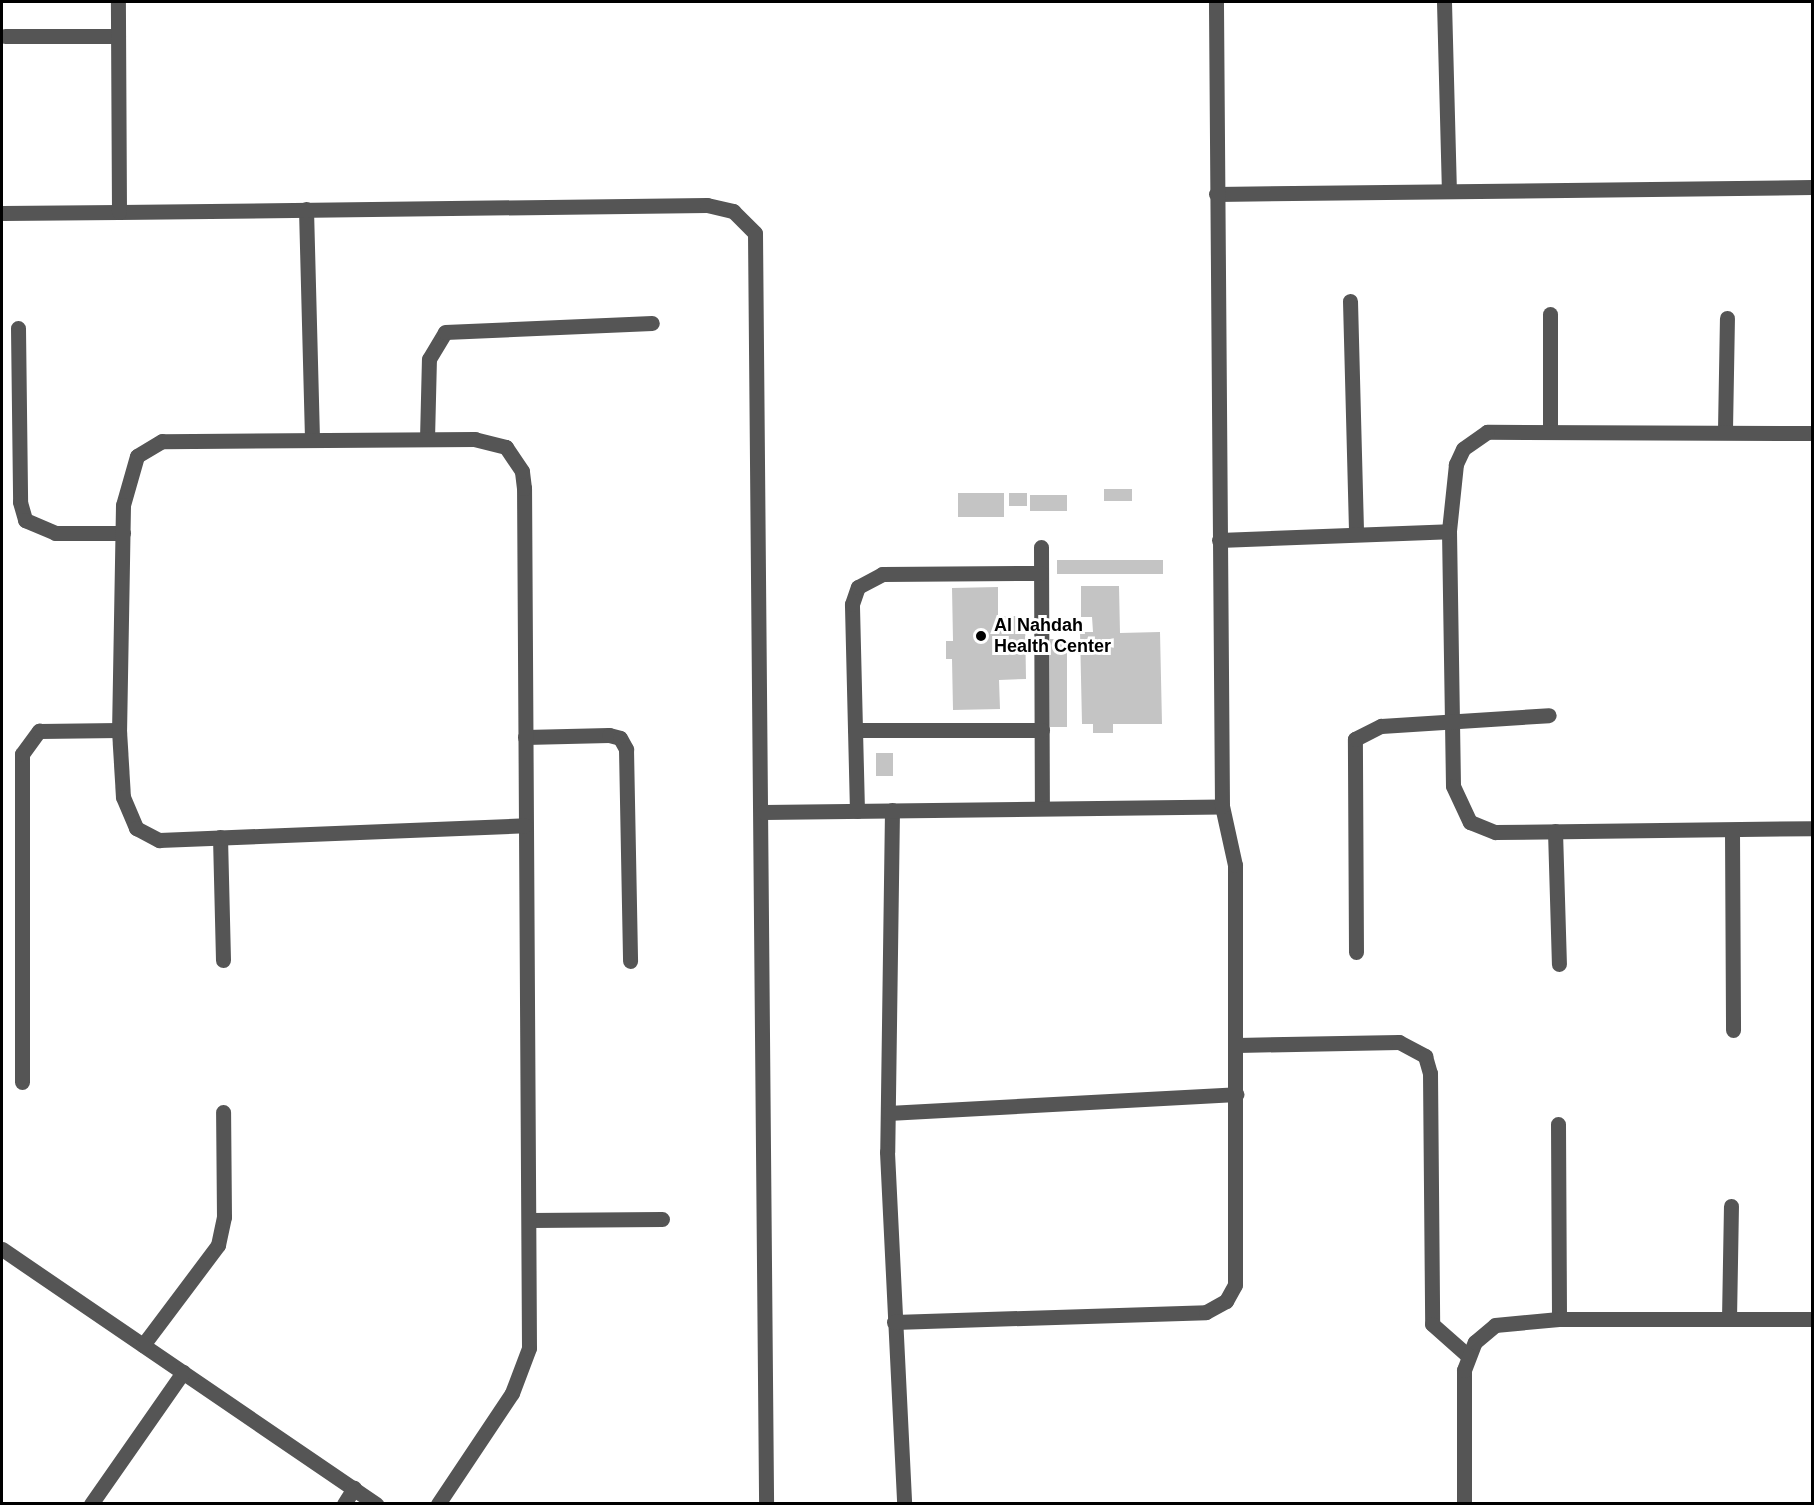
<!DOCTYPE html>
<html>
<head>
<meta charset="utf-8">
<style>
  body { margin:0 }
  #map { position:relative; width:1814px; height:1505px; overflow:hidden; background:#fff; font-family:Arial,sans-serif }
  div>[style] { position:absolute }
  .building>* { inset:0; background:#c4c4c4; transform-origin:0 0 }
  .minor>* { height:15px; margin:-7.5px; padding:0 7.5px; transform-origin:7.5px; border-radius:7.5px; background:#555 }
  .dots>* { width:16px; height:16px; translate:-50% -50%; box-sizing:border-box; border:3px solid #fff; border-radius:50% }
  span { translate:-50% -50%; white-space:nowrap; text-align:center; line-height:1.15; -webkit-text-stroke:6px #fff; paint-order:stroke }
  .poi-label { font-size:18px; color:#000; font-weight:700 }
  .left { translate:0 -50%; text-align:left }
  .frame { position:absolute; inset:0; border:3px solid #000; pointer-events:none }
</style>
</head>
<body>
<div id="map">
  <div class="building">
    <i style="left:1104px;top:489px;width:28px;height:12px"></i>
    <i style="left:1004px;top:493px;width:24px;height:46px;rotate:90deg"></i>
    <i style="left:1027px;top:493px;width:13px;height:18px;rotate:90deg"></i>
    <i style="left:1030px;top:495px;width:37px;height:16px"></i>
    <i style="left:1163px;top:560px;width:14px;height:106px;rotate:90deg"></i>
    <i style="clip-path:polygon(1081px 586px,1119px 586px,1120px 633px,1160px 632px,1162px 724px,1113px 724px,1113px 733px,1093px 733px,1093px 724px,1082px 724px,1080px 632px,1093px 632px,1092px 617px,1081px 617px)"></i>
    <i style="clip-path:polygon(998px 587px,998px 616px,1025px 616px,1026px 679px,999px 680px,1000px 709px,953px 710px,952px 659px,946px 659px,946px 641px,953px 641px,952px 588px)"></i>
    <i style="left:1050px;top:639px;width:17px;height:88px"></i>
    <i style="left:876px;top:753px;width:17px;height:23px"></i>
  </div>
  <div class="minor">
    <i style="left:1444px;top:2px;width:189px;rotate:88.5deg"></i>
    <i style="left:5px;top:36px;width:113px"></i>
    <i style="left:1216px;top:194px;width:596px;rotate:-0.67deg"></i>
    <i style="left:306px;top:209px;width:229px;rotate:88.5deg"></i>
    <i style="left:119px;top:212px;width:588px;rotate:-0.68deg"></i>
    <i style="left:707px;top:205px;width:27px;rotate:13deg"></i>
    <i style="left:733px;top:211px;width:31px;rotate:45deg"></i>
    <i style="left:755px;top:233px;width:1271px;rotate:89.5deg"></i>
    <i style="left:2px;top:213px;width:117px;rotate:-0.5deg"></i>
    <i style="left:119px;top:212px;width:210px;rotate:-90.3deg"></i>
    <i style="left:1350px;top:301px;width:233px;rotate:88.5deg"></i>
    <i style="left:18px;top:328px;width:174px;rotate:89.3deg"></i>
    <i style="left:20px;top:502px;width:19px;rotate:74deg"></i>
    <i style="left:25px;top:520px;width:33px;rotate:23deg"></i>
    <i style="left:55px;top:533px;width:68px"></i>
    <i style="left:1550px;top:428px;width:114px;rotate:-90deg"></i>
    <i style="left:1725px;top:430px;width:112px;rotate:-89deg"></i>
    <i style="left:1812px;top:433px;width:325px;rotate:-179.8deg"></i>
    <i style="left:1487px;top:432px;width:29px;rotate:145deg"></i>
    <i style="left:1463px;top:449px;width:17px;rotate:115deg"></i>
    <i style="left:1456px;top:464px;width:67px;rotate:96deg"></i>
    <i style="left:1449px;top:531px;width:255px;rotate:89.1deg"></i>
    <i style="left:1453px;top:786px;width:40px;rotate:65deg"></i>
    <i style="left:1470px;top:822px;width:27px;rotate:22deg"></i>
    <i style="left:1495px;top:832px;width:317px;rotate:-0.7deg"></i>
    <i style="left:427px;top:439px;width:80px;rotate:-88.6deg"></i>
    <i style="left:429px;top:359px;width:31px;rotate:-59deg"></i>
    <i style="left:445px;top:332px;width:207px;rotate:-2.5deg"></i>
    <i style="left:1219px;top:540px;width:230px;rotate:-2.2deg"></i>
    <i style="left:1041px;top:547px;width:261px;rotate:89.8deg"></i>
    <i style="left:855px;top:730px;width:187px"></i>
    <i style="left:525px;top:737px;width:84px;rotate:-1.4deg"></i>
    <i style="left:609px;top:735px;width:11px;rotate:15deg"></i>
    <i style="left:620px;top:738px;width:13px;rotate:61deg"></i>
    <i style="left:626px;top:749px;width:212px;rotate:88.9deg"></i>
    <i style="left:892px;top:810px;width:342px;rotate:90.8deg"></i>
    <i style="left:887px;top:1152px;width:352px;rotate:87.2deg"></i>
    <i style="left:857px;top:811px;width:207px;rotate:-91.4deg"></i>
    <i style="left:852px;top:604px;width:18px;rotate:-71deg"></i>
    <i style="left:858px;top:587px;width:27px;rotate:-28deg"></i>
    <i style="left:882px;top:574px;width:159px;rotate:-0.4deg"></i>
    <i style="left:763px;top:812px;width:459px;rotate:-0.7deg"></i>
    <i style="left:1555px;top:831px;width:133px;rotate:88.3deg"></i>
    <i style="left:1732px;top:831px;width:199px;rotate:89.7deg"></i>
    <i style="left:220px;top:837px;width:123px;rotate:88.6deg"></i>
    <i style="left:1356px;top:952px;width:213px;rotate:-90.3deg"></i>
    <i style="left:1355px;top:739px;width:29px;rotate:-27deg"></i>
    <i style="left:1381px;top:726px;width:168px;rotate:-3.7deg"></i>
    <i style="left:1237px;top:1045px;width:162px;rotate:-1.1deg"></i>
    <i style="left:1399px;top:1042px;width:30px;rotate:28deg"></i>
    <i style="left:1425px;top:1056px;width:18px;rotate:74deg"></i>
    <i style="left:1430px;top:1073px;width:251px;rotate:89.5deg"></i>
    <i style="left:1432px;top:1324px;width:47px;rotate:41.5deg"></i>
    <i style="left:22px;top:1082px;width:328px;rotate:-90deg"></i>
    <i style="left:22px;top:754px;width:29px;rotate:-54deg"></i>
    <i style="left:39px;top:731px;width:80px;rotate:-0.7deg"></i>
    <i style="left:888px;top:1113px;width:349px;rotate:-3.1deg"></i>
    <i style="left:1558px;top:1124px;width:195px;rotate:89.7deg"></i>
    <i style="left:530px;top:1220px;width:132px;rotate:-0.4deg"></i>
    <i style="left:2px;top:1249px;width:453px;rotate:34.3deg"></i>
    <i style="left:1729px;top:1319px;width:113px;rotate:-89deg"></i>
    <i style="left:894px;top:1322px;width:312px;rotate:-1.8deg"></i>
    <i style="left:1206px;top:1312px;width:23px;rotate:-29deg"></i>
    <i style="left:1226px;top:1301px;width:18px;rotate:-61deg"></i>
    <i style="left:1235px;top:1285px;width:420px;rotate:-90deg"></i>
    <i style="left:1235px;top:865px;width:60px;rotate:-102.4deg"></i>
    <i style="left:1222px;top:806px;width:804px;rotate:-90.43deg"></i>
    <i style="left:143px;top:1345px;width:125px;rotate:-53.1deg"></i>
    <i style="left:218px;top:1245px;width:29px;rotate:-78deg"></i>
    <i style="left:224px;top:1217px;width:105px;rotate:-90.5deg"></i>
    <i style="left:91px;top:1504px;width:161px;rotate:-55.1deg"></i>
    <i style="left:344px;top:1504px;width:19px;rotate:-58deg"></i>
    <i style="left:438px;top:1504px;width:133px;rotate:-56.3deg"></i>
    <i style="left:512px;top:1393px;width:48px;rotate:-69.3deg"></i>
    <i style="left:529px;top:1348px;width:860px;rotate:-90.33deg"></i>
    <i style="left:524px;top:488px;width:17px;rotate:-97deg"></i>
    <i style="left:522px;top:471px;width:29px;rotate:-124deg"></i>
    <i style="left:506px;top:447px;width:32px;rotate:-166deg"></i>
    <i style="left:475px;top:439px;width:313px;rotate:179.6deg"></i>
    <i style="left:162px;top:441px;width:29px;rotate:149deg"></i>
    <i style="left:137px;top:456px;width:51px;rotate:105.9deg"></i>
    <i style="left:123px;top:505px;width:225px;rotate:91deg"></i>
    <i style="left:119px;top:730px;width:67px;rotate:86.6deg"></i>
    <i style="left:123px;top:797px;width:34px;rotate:67deg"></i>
    <i style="left:136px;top:828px;width:26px;rotate:28deg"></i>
    <i style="left:159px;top:840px;width:366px;rotate:-2.3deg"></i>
    <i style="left:1464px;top:1504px;width:134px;rotate:-90deg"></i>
    <i style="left:1464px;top:1370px;width:30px;rotate:-69deg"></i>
    <i style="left:1475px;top:1342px;width:26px;rotate:-40deg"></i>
    <i style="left:1495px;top:1325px;width:64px;rotate:-5.4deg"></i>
    <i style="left:1559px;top:1319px;width:253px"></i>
  </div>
  <div class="dots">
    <i style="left:981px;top:636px;background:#000"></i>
  </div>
  <div class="poi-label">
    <span class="left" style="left:994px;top:636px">Al Nahdah<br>Health Center</span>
  </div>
  <div class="frame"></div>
</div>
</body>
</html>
